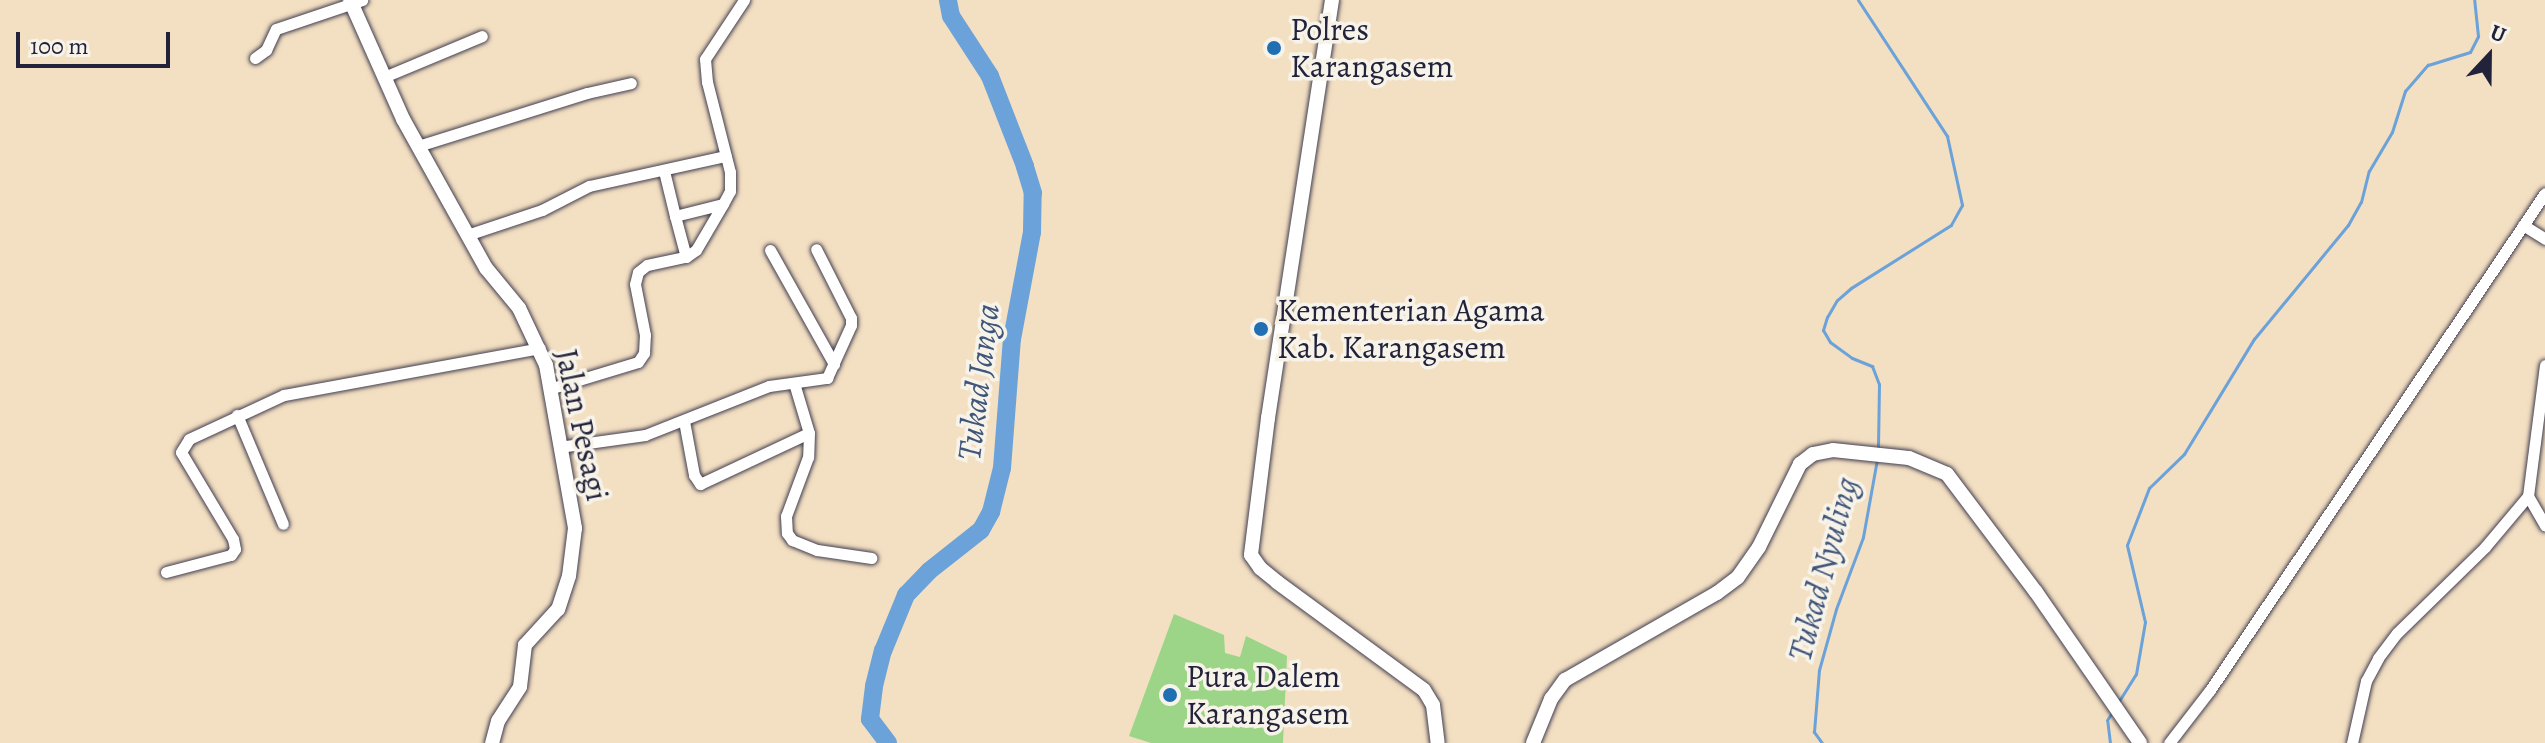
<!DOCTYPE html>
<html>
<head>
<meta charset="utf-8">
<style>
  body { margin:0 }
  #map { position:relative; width:2545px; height:743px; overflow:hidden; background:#f3dfc2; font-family:Alegreya,serif }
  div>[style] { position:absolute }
  .green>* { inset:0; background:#9cd588 }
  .stream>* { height:3px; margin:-1.5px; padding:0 1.5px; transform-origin:1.5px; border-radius:1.5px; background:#6aa2d9 }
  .river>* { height:18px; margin:-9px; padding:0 9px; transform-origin:9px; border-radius:9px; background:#6aa2d9 }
  .roads { filter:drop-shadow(0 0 2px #413e4f) drop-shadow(0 0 2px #413e4f) }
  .street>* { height:11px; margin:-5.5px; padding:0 5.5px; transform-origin:5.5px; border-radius:5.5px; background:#fff }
  .secondary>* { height:14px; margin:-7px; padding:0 7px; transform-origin:7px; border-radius:7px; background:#fff }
  .dots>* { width:22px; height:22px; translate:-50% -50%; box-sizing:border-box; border:4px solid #f7f3e8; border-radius:50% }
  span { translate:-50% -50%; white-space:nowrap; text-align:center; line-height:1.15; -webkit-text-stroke:7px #f7f3e8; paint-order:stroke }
  .poi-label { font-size:32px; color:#22223b }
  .left { translate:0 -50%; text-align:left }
  .street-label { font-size:32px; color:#22223b }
  .water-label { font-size:34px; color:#3f557a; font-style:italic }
  .north { position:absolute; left:2449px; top:16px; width:80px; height:80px; -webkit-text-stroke:6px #f7f3e8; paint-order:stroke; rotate:22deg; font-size:22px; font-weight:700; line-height:32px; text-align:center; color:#22223b }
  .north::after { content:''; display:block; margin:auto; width:28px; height:36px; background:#22223b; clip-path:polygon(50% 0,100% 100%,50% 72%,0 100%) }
  .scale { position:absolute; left:16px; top:32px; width:154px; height:36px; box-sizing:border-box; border:4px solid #22223b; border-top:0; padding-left:10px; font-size:24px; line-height:28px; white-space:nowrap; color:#22223b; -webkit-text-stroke:6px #f7f3e8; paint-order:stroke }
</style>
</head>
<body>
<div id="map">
  <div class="green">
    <i style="clip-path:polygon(1174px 614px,1224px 635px,1225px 653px,1240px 657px,1246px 636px,1287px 656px,1283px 743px,1151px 743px,1129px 736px)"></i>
  </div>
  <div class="stream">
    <i style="left:1858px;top:0;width:163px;rotate:56.8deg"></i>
    <i style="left:1947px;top:136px;width:71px;rotate:77.7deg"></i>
    <i style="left:1962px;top:205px;width:23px;rotate:119deg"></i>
    <i style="left:1951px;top:225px;width:118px;rotate:147.8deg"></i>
    <i style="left:1851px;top:288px;width:18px;rotate:139deg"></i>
    <i style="left:1837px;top:300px;width:20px;rotate:120deg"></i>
    <i style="left:1827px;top:317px;width:14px;rotate:107deg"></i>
    <i style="left:1823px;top:330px;width:14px;rotate:60deg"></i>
    <i style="left:1830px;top:342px;width:27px;rotate:36deg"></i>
    <i style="left:1852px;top:358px;width:22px;rotate:22deg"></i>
    <i style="left:1872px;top:366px;width:19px;rotate:69deg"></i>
    <i style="left:1879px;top:384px;width:67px;rotate:90.9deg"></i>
    <i style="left:2119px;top:701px;width:32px;rotate:-58deg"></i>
    <i style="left:2136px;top:674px;width:53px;rotate:-80.2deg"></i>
    <i style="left:2145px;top:622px;width:79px;rotate:-103.2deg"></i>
    <i style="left:2127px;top:545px;width:61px;rotate:-68.9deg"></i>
    <i style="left:2149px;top:488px;width:49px;rotate:-44.2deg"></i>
    <i style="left:2184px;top:454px;width:135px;rotate:-58.7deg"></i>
    <i style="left:2254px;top:339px;width:148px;rotate:-50.5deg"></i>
    <i style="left:2348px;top:225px;width:26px;rotate:-61deg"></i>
    <i style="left:2361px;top:202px;width:32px;rotate:-76deg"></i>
    <i style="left:2369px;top:171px;width:45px;rotate:-59.5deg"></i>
    <i style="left:2392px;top:132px;width:43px;rotate:-72.4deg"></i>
    <i style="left:2405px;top:91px;width:35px;rotate:-49deg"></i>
    <i style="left:2428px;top:65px;width:44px;rotate:-17.2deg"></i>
    <i style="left:2470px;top:52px;width:18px;rotate:-63deg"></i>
    <i style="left:2478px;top:36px;width:36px;rotate:-96deg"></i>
    <i style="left:1822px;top:743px;width:14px;rotate:-126deg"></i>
    <i style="left:1814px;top:732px;width:62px;rotate:-85.4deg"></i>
    <i style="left:1819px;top:670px;width:63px;rotate:-74.4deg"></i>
    <i style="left:1836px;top:609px;width:77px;rotate:-69.4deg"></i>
    <i style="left:1863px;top:537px;width:79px;rotate:-79.8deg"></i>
    <i style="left:2110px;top:743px;width:23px;rotate:-97deg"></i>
    <i style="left:2107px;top:720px;width:11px;rotate:-56deg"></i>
  </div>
  <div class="river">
    <i style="left:888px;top:743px;width:30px;rotate:-127deg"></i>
    <i style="left:870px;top:719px;width:33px;rotate:-83deg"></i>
    <i style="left:874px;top:686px;width:36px;rotate:-76deg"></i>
    <i style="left:883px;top:651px;width:61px;rotate:-67.7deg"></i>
    <i style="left:906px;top:595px;width:33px;rotate:-46deg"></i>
    <i style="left:929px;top:571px;width:66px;rotate:-38.3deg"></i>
    <i style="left:981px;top:530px;width:21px;rotate:-61deg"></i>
    <i style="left:991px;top:512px;width:45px;rotate:-76deg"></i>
    <i style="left:1002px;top:468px;width:129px;rotate:-85.6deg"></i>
    <i style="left:1012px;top:339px;width:109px;rotate:-79.4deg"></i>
    <i style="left:1032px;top:232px;width:39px;rotate:-89deg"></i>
    <i style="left:1033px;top:193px;width:28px;rotate:-107deg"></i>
    <i style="left:1025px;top:166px;width:97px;rotate:-111.3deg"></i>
    <i style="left:990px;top:76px;width:72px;rotate:-123deg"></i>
    <i style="left:951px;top:16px;width:16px;rotate:-101deg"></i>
  </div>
  <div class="roads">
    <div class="street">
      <i style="left:255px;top:58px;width:14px;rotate:-36deg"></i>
      <i style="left:266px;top:50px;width:23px;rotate:-65deg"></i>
      <i style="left:276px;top:29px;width:91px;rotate:-18.6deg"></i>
      <i style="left:384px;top:77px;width:106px;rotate:-22.7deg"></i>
      <i style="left:418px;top:146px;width:177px;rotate:-17.4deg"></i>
      <i style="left:587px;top:93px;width:45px;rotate:-12.8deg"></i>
      <i style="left:664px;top:171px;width:46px;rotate:76.3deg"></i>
      <i style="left:2523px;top:225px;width:26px;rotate:32deg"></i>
      <i style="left:467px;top:235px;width:79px;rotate:-18.4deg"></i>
      <i style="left:542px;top:210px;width:53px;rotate:-27.1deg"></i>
      <i style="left:589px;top:186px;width:140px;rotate:-12.4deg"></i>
      <i style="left:770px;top:250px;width:131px;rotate:60.7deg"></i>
      <i style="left:686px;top:257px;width:42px;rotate:-105deg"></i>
      <i style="left:675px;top:216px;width:49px;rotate:-14deg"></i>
      <i style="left:794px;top:383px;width:52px;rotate:73.3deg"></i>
      <i style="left:549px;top:389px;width:93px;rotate:-16.9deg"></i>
      <i style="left:638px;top:362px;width:11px;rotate:-56deg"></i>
      <i style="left:644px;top:353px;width:18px;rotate:-87deg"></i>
      <i style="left:645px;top:335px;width:52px;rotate:-101.1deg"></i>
      <i style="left:635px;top:284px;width:12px;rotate:-76deg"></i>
      <i style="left:638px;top:272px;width:11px;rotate:-38deg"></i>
      <i style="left:647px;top:265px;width:40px;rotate:-12deg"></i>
      <i style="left:686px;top:257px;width:12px;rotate:-35deg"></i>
      <i style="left:696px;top:250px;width:53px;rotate:-59.6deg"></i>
      <i style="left:723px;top:204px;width:15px;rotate:-62deg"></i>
      <i style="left:730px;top:191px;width:19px;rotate:-90deg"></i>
      <i style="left:730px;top:172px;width:93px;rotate:-104.3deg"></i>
      <i style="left:707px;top:82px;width:23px;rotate:-95deg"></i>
      <i style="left:705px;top:59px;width:71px;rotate:-56.5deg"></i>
      <i style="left:237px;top:415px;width:118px;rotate:67.1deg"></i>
      <i style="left:684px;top:421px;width:55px;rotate:79.5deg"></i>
      <i style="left:694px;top:475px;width:11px;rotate:56deg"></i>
      <i style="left:700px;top:484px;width:120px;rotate:-25.1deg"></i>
      <i style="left:809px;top:433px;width:24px;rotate:92deg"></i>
      <i style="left:808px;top:457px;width:63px;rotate:110.4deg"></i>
      <i style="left:786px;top:516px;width:17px;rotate:87deg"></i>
      <i style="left:787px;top:533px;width:9px;rotate:54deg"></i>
      <i style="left:792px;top:540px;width:27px;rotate:22deg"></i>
      <i style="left:817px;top:550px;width:55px;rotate:8.4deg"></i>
      <i style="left:559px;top:447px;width:87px;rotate:-7.9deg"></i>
      <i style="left:645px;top:435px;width:133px;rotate:-21.6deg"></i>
      <i style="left:769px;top:386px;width:59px;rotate:-7.9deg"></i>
      <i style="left:827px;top:378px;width:58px;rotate:-65.6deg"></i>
      <i style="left:851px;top:325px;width:7px;rotate:-90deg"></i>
      <i style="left:851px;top:318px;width:77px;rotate:-116.9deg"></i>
      <i style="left:2528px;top:496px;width:34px;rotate:60deg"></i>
      <i style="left:166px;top:572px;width:67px;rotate:-14.7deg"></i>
      <i style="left:231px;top:555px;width:7px;rotate:-56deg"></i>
      <i style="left:235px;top:549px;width:10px;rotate:-101deg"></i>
      <i style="left:233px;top:539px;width:101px;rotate:-120.9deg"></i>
      <i style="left:181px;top:452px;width:15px;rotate:-58deg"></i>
      <i style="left:189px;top:439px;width:105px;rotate:-24.9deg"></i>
      <i style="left:284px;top:395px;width:260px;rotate:-10.4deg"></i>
      <i style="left:2169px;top:743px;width:67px;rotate:-52.3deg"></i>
      <i style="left:2210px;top:690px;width:599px;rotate:-56.02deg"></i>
      <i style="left:2352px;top:743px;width:64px;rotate:-77.3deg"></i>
      <i style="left:2366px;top:681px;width:26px;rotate:-62deg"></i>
      <i style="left:2378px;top:658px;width:31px;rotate:-53deg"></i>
      <i style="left:2397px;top:633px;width:123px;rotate:-44.3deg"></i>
      <i style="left:2485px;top:547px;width:67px;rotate:-49.9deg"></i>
      <i style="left:2528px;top:496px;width:132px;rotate:-82.6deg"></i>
    </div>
    <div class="secondary">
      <i style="left:350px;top:0;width:130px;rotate:66deg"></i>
      <i style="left:403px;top:119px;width:171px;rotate:60.9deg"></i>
      <i style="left:486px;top:268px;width:52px;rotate:50.5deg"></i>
      <i style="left:519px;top:308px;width:63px;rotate:64.7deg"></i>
      <i style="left:546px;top:365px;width:166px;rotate:79.9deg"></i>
      <i style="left:575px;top:528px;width:48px;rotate:97.1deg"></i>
      <i style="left:569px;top:576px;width:35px;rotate:108deg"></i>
      <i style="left:558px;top:609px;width:49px;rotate:132.5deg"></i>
      <i style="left:525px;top:645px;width:42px;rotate:96.8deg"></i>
      <i style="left:520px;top:687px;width:40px;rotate:122.9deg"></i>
      <i style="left:498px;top:721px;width:23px;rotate:105deg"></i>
      <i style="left:1332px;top:0;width:423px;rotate:98.7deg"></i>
      <i style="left:1268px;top:418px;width:138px;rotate:97.1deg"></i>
      <i style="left:1251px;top:555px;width:16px;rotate:55deg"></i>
      <i style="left:1260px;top:568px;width:22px;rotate:39deg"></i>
      <i style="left:1277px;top:582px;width:182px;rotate:36.3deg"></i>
      <i style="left:1424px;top:690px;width:17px;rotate:59deg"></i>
      <i style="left:1433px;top:705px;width:38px;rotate:83deg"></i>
      <i style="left:1533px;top:743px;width:48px;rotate:-67.8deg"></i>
      <i style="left:1551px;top:699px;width:24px;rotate:-54deg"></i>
      <i style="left:1565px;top:680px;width:175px;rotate:-29.8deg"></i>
      <i style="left:1717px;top:593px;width:26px;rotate:-37deg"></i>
      <i style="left:1738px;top:577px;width:37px;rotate:-55deg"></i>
      <i style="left:1759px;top:547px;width:93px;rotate:-63.7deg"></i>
      <i style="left:1800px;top:464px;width:16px;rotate:-38deg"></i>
      <i style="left:1813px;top:454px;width:20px;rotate:-11deg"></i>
      <i style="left:1833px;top:450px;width:76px;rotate:6deg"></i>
      <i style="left:1909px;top:458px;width:41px;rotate:22.8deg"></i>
      <i style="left:1947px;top:474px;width:148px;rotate:53deg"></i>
      <i style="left:2036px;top:592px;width:183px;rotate:55.4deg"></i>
    </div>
  </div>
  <div class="dots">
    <i style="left:1274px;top:48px;background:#1f6fb2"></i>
    <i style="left:1261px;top:329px;background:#1f6fb2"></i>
    <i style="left:1170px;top:695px;background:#1f6fb2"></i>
  </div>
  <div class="poi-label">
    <span class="left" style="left:1290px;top:48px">Polres<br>Karangasem</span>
    <span class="left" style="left:1277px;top:329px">Kementerian Agama<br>Kab. Karangasem</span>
    <span class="left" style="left:1186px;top:695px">Pura Dalem<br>Karangasem</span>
  </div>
  <div class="street-label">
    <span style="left:582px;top:425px;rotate:78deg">Jalan Pesagi</span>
  </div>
  <div class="water-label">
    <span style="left:978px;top:382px;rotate:-83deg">Tukad Janga</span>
    <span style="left:1823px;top:569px;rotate:-75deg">Tukad Nyuling</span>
  </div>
  <div class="north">U</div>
  <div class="scale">100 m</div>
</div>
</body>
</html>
